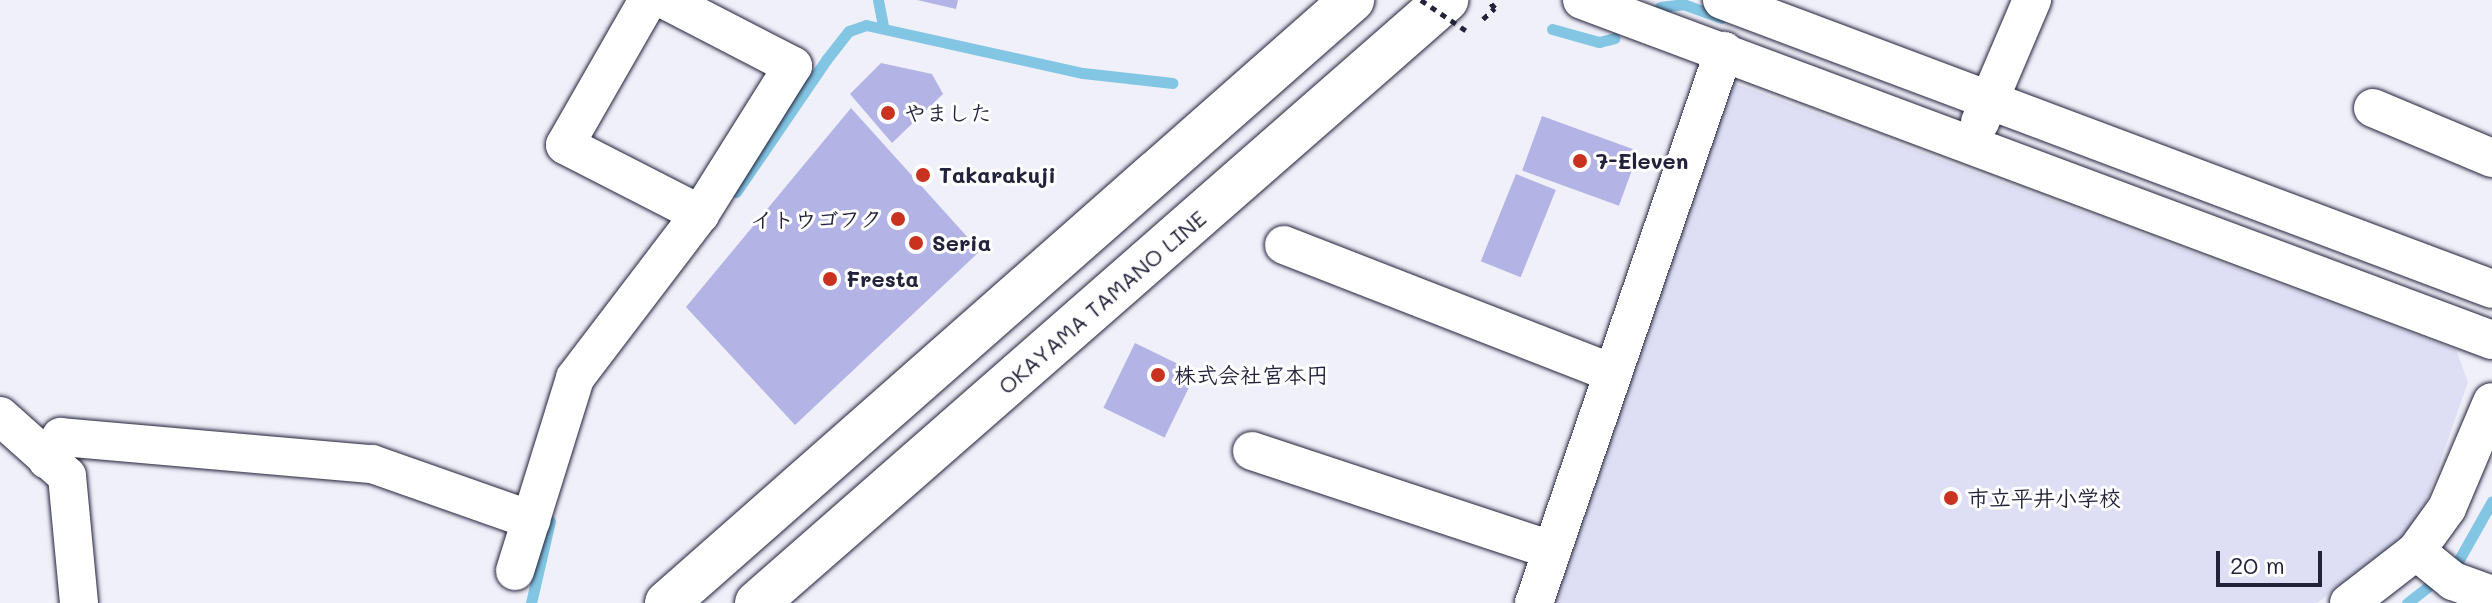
<!DOCTYPE html>
<html>
<head>
<meta charset="utf-8">
<style>
  body { margin:0 }
  #map { position:relative; width:2492px; height:603px; overflow:hidden; background:#f0f0fa; font-family:Mali,"Klee One",sans-serif }
  div>[style] { position:absolute }
  .built>* { inset:0; background:#dedef4 }
  .stream>* { height:11px; margin:-5.5px; padding:0 5.5px; transform-origin:5.5px; border-radius:5.5px; background:#83c6e4 }
  .building>* { inset:0; background:#b3b3e5; transform-origin:0 0 }
  .path>* { height:5px; margin-top:-2.5px; transform-origin:0; background:repeating-linear-gradient(90deg,#22223b 0 6px,transparent 0 12px) }
  .roads { filter:drop-shadow(0 0 2px #22223b) drop-shadow(0 0 2px #22223b) }
  .minor>* { height:38px; margin:-19px; padding:0 19px; transform-origin:19px; border-radius:19px; background:#fff }
  .major>* { height:44px; margin:-22px; padding:0 22px; transform-origin:22px; border-radius:22px; background:#fff }
  .path-bridge>* { height:5px; margin-top:-2.5px; transform-origin:0; background:repeating-linear-gradient(90deg,#22223b 0 6px,transparent 0 12px) }
  .dots>* { width:22px; height:22px; translate:-50% -50%; box-sizing:border-box; border:4px solid #fff; border-radius:50% }
  span { translate:-50% -50%; white-space:nowrap; text-align:center; line-height:1.15; -webkit-text-stroke:6px #fff; paint-order:stroke }
  .poi-label { font-size:22px; color:#22223b; font-weight:700 }
  .left { translate:0 -50%; text-align:left }
  .right { translate:-100% -50%; text-align:right }
  .street-label { font-size:22px; color:#22223b }
  .scale { position:absolute; left:2216px; top:551px; width:106px; height:36px; box-sizing:border-box; border:4px solid #22223b; border-top:0; padding-left:10px; font-size:24px; line-height:28px; white-space:nowrap; color:#22223b; -webkit-text-stroke:6px #fff; paint-order:stroke }
</style>
</head>
<body>
<div id="map">
  <div class="built">
    <i style="clip-path:polygon(1726px 80px,2456px 350px,2468px 382px,2418px 525px,2317px 603px,1548px 603px)"></i>
  </div>
  <div class="stream">
    <i style="left:878px;top:0;width:26px;rotate:79deg"></i>
    <i style="left:1660px;top:7px;width:23px;rotate:-7deg"></i>
    <i style="left:1683px;top:4px;width:41px;rotate:19.7deg"></i>
    <i style="left:1552px;top:29px;width:49px;rotate:15.5deg"></i>
    <i style="left:1599px;top:42px;width:16px;rotate:-14deg"></i>
    <i style="left:736px;top:192px;width:160px;rotate:-55.7deg"></i>
    <i style="left:826px;top:60px;width:37px;rotate:-52deg"></i>
    <i style="left:849px;top:31px;width:18px;rotate:-19deg"></i>
    <i style="left:866px;top:25px;width:222px;rotate:12.5deg"></i>
    <i style="left:1083px;top:73px;width:90px;rotate:6.4deg"></i>
    <i style="left:531px;top:603px;width:84px;rotate:-77deg"></i>
    <i style="left:2407px;top:603px;width:62px;rotate:-37.8deg"></i>
    <i style="left:2456px;top:565px;width:73px;rotate:-60.6deg"></i>
  </div>
  <div class="building">
    <i style="clip-path:polygon(917px 0,958px 0,956px 9px)"></i>
    <i style="clip-path:polygon(881px 63px,932px 74px,943px 94px,892px 143px,850px 94px)"></i>
    <i style="clip-path:polygon(851px 108px,980px 251px,795px 425px,686px 307px)"></i>
    <i style="left:1542px;top:116px;width:103px;height:58px;rotate:20deg"></i>
    <i style="left:1516px;top:174px;width:43px;height:94px;rotate:22deg"></i>
    <i style="left:1135px;top:343px;width:68px;height:72px;rotate:26deg"></i>
  </div>
  <div class="path">
    <i style="left:1483px;top:19px;width:16px;rotate:-43deg"></i>
    <i style="left:1495px;top:8px;width:11px;rotate:-131deg"></i>
  </div>
  <div class="roads">
    <div class="minor">
      <i style="left:648px;top:0;width:167px;rotate:119.8deg"></i>
      <i style="left:565px;top:145px;width:152px;rotate:27.1deg"></i>
      <i style="left:1582px;top:0;width:971px;rotate:20.49deg"></i>
      <i style="left:1722px;top:0;width:822px;rotate:20.57deg"></i>
      <i style="left:2373px;top:108px;width:129px;rotate:22.8deg"></i>
      <i style="left:1980px;top:122px;width:133px;rotate:-66.9deg"></i>
      <i style="left:1284px;top:245px;width:353px;rotate:21.3deg"></i>
      <i style="left:0;top:416px;width:90px;rotate:41.8deg"></i>
      <i style="left:67px;top:476px;width:128px;rotate:84.6deg"></i>
      <i style="left:1252px;top:451px;width:316px;rotate:18.3deg"></i>
      <i style="left:47px;top:460px;width:27px;rotate:-59deg"></i>
      <i style="left:61px;top:437px;width:312px;rotate:5deg"></i>
      <i style="left:372px;top:464px;width:169px;rotate:19.4deg"></i>
      <i style="left:2416px;top:551px;width:48px;rotate:39deg"></i>
      <i style="left:2453px;top:581px;width:41px;rotate:19.7deg"></i>
      <i style="left:515px;top:571px;width:202px;rotate:-72.7deg"></i>
      <i style="left:575px;top:378px;width:206px;rotate:-52.7deg"></i>
      <i style="left:700px;top:214px;width:175px;rotate:-57.9deg"></i>
      <i style="left:793px;top:66px;width:144px;rotate:-152.7deg"></i>
      <i style="left:1534px;top:603px;width:584px;rotate:-71.01deg"></i>
      <i style="left:2349px;top:603px;width:85px;rotate:-37.8deg"></i>
      <i style="left:2416px;top:551px;width:53px;rotate:-54.2deg"></i>
      <i style="left:2447px;top:508px;width:115px;rotate:-67deg"></i>
    </div>
    <div class="major">
      <i style="left:667px;top:603px;width:913px;rotate:-41.36deg"></i>
      <i style="left:757px;top:603px;width:916px;rotate:-41.19deg"></i>
    </div>
  </div>
  <div class="path-bridge">
    <i style="left:1421px;top:0;width:57px;rotate:34.2deg"></i>
  </div>
  <div class="dots">
    <i style="left:888px;top:113px;background:#c8321e"></i>
    <i style="left:1580px;top:161px;background:#c8321e"></i>
    <i style="left:923px;top:175px;background:#c8321e"></i>
    <i style="left:898px;top:219px;background:#c8321e"></i>
    <i style="left:916px;top:243px;background:#c8321e"></i>
    <i style="left:830px;top:279px;background:#c8321e"></i>
    <i style="left:1158px;top:375px;background:#c8321e"></i>
    <i style="left:1951px;top:498px;background:#c8321e"></i>
  </div>
  <div class="poi-label">
    <span class="left" style="left:904px;top:113px">やました</span>
    <span class="left" style="left:1596px;top:161px">7-Eleven</span>
    <span class="left" style="left:939px;top:175px">Takarakuji</span>
    <span class="right" style="left:882px;top:219px">イトウゴフク</span>
    <span class="left" style="left:932px;top:243px">Seria</span>
    <span class="left" style="left:846px;top:279px">Fresta</span>
    <span class="left" style="left:1174px;top:375px">株式会社宮本円</span>
    <span class="left" style="left:1967px;top:498px">市立平井小学校</span>
  </div>
  <div class="street-label">
    <span style="left:1102px;top:302px;rotate:-41deg">OKAYAMA TAMANO LINE</span>
  </div>
  <div class="scale">20 m</div>
</div>
</body>
</html>
